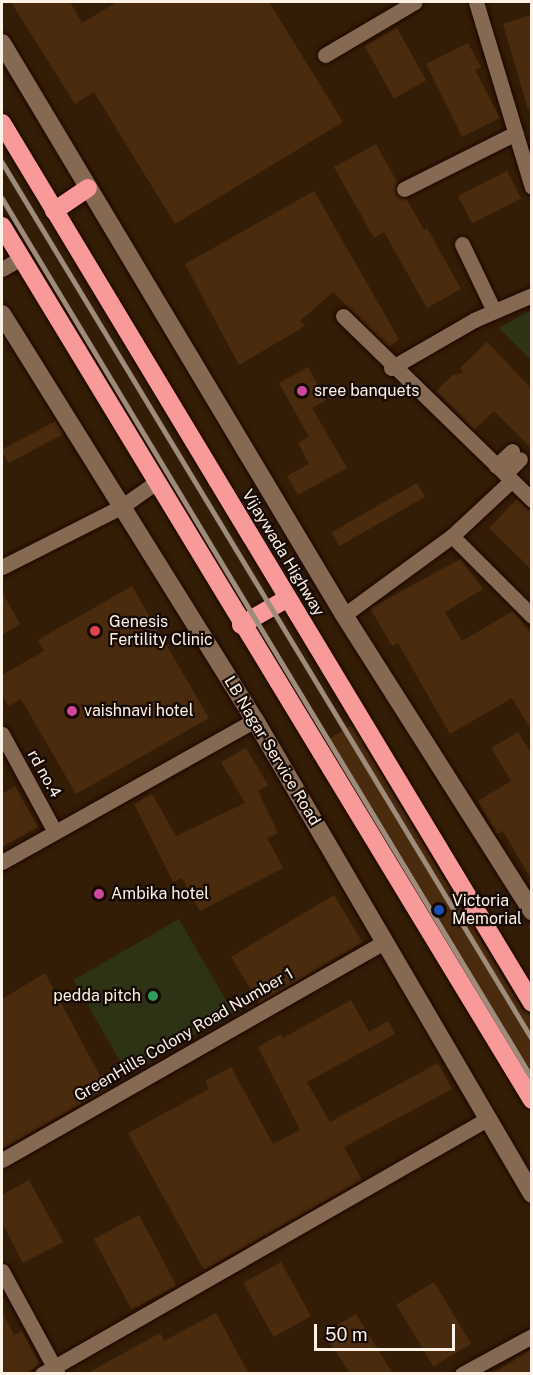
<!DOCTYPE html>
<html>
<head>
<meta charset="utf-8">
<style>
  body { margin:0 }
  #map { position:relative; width:533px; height:1375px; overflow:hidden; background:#341d07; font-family:"Public Sans",sans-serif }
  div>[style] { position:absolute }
  .green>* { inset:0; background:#2d3314; transform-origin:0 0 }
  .building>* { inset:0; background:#4b2b0d; transform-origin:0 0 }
  .roads { filter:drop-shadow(0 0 2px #1b0600) drop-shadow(0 0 2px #1b0600) }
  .street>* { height:15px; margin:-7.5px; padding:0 7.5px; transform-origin:7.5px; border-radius:7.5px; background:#856952 }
  .secondary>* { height:18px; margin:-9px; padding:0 9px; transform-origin:9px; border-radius:9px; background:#856952 }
  .highway>* { height:18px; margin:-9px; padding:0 9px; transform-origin:9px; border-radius:9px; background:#f79a99 }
  .rail>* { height:4.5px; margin:-2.25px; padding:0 2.25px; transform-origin:2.25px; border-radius:2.25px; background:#9d8b7b }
  .dots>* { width:16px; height:16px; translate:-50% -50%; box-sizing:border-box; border:3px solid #140a03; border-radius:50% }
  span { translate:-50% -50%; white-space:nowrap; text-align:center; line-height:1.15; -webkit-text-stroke:4.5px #140a03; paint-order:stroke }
  .poi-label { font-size:16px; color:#fef1e6 }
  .left { translate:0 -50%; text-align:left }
  .right { translate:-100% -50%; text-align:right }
  .street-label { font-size:16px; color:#fef1e6 }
  .frame { position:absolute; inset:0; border:3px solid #fef1e6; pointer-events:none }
  .scale { position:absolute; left:314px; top:1324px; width:141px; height:27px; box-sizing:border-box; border:3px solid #fef1e6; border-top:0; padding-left:8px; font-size:18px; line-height:21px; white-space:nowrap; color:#fef1e6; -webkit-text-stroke:4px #140a03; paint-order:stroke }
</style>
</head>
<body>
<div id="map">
  <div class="green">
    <i style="clip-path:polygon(531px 310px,531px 360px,499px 328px)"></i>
    <i style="left:179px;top:919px;width:108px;height:122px;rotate:60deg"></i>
  </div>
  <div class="building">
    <i style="clip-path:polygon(11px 2px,70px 2px,82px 23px,117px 2px,269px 2px,343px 122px,175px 224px,94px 92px,75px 104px)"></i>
    <i style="clip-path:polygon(531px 15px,531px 108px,528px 109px,503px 24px)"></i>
    <i style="left:397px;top:28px;width:60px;height:37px;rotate:61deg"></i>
    <i style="clip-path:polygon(468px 43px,481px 67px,475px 70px,500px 118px,462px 137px,426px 64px)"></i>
    <i style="clip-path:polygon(376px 144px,397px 182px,396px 194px,406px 198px,424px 230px,427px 228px,461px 289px,427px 308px,384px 232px,374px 238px,334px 167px)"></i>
    <i style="left:507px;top:171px;width:31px;height:55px;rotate:63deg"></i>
    <i style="clip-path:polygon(314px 191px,399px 339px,389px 348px,333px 292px,300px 321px,305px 326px,239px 365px,185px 264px)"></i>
    <i style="clip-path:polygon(487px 342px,531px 388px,531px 448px,494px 411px,474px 430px,436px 391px,453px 375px,463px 373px,460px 368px)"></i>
    <i style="clip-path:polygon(308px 367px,326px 400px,312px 408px,347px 468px,298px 495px,287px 476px,309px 464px,298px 443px,309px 437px,279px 383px)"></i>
    <i style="left:56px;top:421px;width:15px;height:62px;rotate:62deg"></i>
    <i style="left:417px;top:483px;width:16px;height:99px;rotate:60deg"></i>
    <i style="clip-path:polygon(517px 499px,531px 512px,531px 569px,489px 528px)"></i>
    <i style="clip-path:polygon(461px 559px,483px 589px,445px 612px,462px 641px,513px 611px,531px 633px,531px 730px,512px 698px,450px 734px,398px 643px,392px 646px,370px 608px)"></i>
    <i style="clip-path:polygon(132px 586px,209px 718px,76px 794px,21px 699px,8px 706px,2px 695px,2px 675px,44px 651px,38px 640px)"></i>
    <i style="clip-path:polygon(2px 592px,20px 624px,2px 635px)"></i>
    <i style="clip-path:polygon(352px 725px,522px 1009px,531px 1014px,531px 1077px,327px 740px)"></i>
    <i style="clip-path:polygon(518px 732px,531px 753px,531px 879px,503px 831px,497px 834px,478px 801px,511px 781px,491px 748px)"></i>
    <i style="clip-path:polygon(246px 748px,268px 785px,258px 791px,278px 833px,267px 838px,283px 868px,200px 911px,182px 878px,173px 882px,134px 804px,152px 794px,176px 836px,245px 803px,221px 762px)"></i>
    <i style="clip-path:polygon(15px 786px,38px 827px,2px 847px,2px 794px)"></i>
    <i style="left:334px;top:895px;width:55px;height:120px;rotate:59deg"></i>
    <i style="clip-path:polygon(45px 973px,107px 1089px,2px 1149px,2px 999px)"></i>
    <i style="clip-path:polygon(351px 1000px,369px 1032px,388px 1021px,395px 1034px,307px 1082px,330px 1122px,438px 1063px,452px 1089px,344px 1147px,362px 1180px,204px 1270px,128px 1133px,209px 1089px,205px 1081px,231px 1067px,273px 1144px,300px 1130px,258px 1047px,281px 1034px,283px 1038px)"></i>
    <i style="clip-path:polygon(29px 1180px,63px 1242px,23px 1263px,2px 1223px,2px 1195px)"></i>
    <i style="left:139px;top:1215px;width:80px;height:51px;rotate:62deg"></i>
    <i style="left:281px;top:1262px;width:62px;height:43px;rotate:61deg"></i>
    <i style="left:434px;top:1282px;width:72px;height:44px;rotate:59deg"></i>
    <i style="clip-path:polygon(2px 1312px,14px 1335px,22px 1331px,40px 1364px,25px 1374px,5px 1374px,2px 1367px)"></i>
    <i style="clip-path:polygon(216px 1313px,249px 1374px,86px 1374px,160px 1333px,164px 1341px)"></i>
    <i style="clip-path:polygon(356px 1314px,393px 1374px,350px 1374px,324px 1333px)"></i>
    <i style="clip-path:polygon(531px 1349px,531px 1374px,492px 1374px)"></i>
  </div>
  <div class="roads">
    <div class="street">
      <i style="left:476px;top:2px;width:193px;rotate:73.2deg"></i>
      <i style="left:325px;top:55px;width:104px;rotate:-30.5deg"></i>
      <i style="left:404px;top:189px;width:125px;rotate:-26.6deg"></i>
      <i style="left:462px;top:244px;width:74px;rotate:64.5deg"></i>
      <i style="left:2px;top:269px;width:22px;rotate:-30deg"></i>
      <i style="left:343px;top:316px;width:264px;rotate:44.2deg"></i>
      <i style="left:391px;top:368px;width:96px;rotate:-30deg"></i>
      <i style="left:474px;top:320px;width:63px;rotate:-23.3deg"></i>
      <i style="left:496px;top:466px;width:22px;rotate:-43deg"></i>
      <i style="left:505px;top:474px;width:21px;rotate:-45deg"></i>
      <i style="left:452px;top:536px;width:113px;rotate:45deg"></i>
      <i style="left:2px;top:567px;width:133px;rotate:-26.8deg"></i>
      <i style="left:121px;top:507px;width:42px;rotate:-35.2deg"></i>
      <i style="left:344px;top:615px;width:134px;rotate:-36.2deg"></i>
      <i style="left:452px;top:536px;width:81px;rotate:-43deg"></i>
      <i style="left:2px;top:734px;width:111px;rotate:61.6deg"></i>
      <i style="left:2px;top:862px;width:290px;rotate:-29.3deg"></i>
      <i style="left:2px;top:1160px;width:440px;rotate:-29.7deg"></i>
      <i style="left:2px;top:1271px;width:117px;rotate:61.5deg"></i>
      <i style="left:42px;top:1374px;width:515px;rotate:-29.8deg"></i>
      <i style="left:462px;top:1374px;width:80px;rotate:-28.5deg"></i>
    </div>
    <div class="secondary">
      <i style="left:2px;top:43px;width:666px;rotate:59.12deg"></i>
      <i style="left:344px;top:615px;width:351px;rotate:57.6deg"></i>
      <i style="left:2px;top:314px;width:478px;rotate:58.1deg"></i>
      <i style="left:255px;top:720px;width:549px;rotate:59.7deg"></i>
    </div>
    <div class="highway">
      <i style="left:2px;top:123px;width:1027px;rotate:58.94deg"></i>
      <i style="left:54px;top:211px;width:41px;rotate:-34.1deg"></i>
      <i style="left:2px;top:226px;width:1022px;rotate:58.77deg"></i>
      <i style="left:241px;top:625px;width:54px;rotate:-29.9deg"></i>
    </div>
  </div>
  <div class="rail">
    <i style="left:2px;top:162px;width:1025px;rotate:58.85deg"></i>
    <i style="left:2px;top:198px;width:1027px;rotate:58.94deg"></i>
  </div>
  <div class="dots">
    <i style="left:302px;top:391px;background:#d1479c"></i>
    <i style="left:95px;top:631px;background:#e0444e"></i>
    <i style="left:72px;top:711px;background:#d1479c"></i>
    <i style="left:99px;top:894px;background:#d1479c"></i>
    <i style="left:439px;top:910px;background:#1a4fb4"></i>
    <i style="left:153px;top:996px;background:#2e9e5b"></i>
  </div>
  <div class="poi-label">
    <span class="left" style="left:314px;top:391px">sree banquets</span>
    <span class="left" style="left:109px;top:631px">Genesis<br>Fertility Clinic</span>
    <span class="left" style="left:84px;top:711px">vaishnavi hotel</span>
    <span class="left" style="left:111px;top:894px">Ambika hotel</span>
    <span class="left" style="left:452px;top:910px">Victoria<br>Memorial</span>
    <span class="right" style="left:141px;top:996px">pedda pitch</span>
  </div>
  <div class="street-label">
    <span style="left:283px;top:553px;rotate:59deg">Vijaywada Highway</span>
    <span style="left:272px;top:751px;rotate:59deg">LB Nagar Service Road</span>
    <span style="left:44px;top:774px;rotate:61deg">rd no.4</span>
    <span style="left:184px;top:1035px;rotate:-30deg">GreenHills Colony Road Number 1</span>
  </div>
  <div class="frame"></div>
  <div class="scale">50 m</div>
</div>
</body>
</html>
